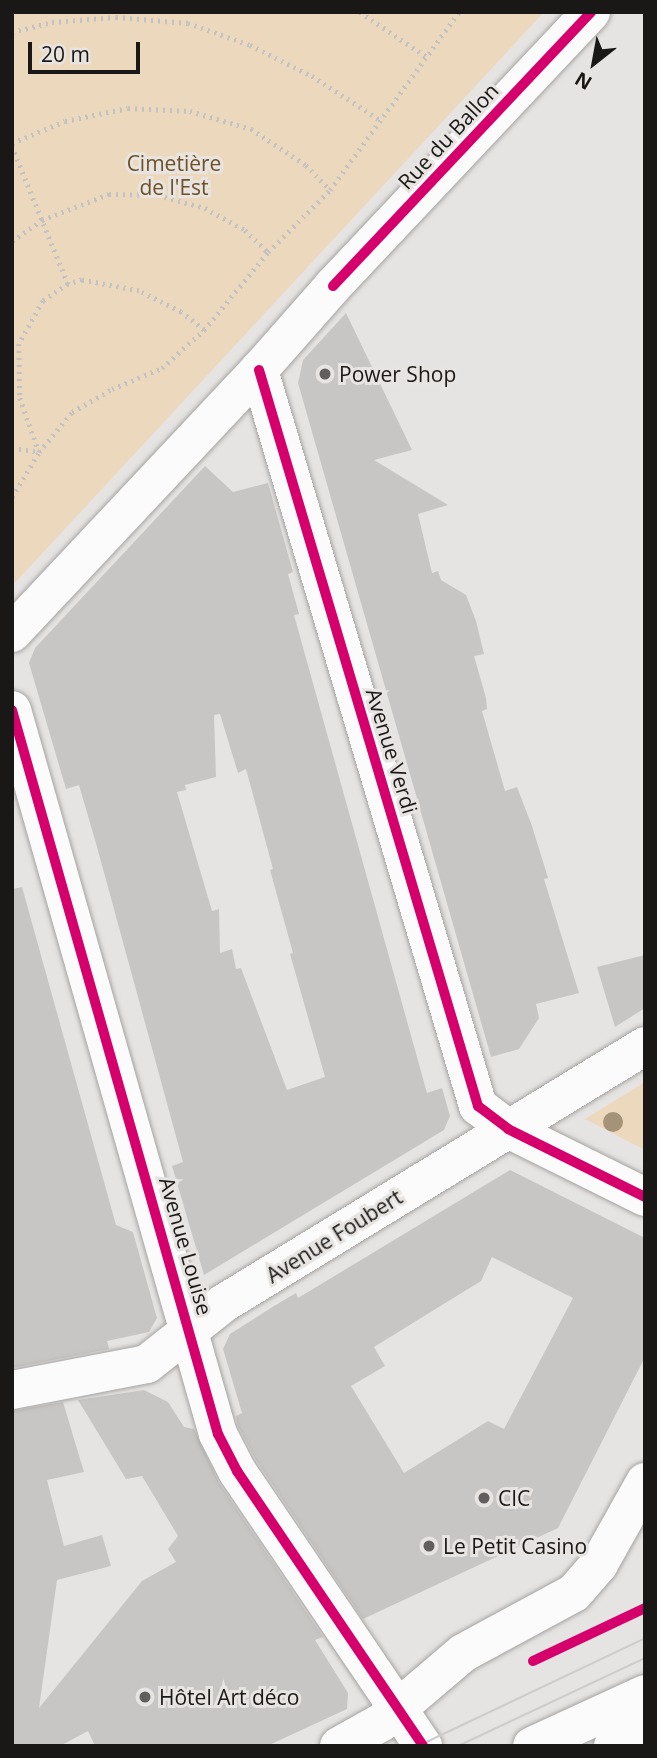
<!DOCTYPE html>
<html>
<head>
<meta charset="utf-8">
<style>
  body { margin:0 }
  #map { position:relative; width:657px; height:1758px; overflow:hidden; background:#e6e4e2; font-family:"Open Sans",sans-serif }
  div>[style] { position:absolute }
  .green>* { inset:0; background:#ecd8bc }
  .building>* { inset:0; background:#c8c6c5 }
  .path>* { height:4.5px; margin-top:-2.25px; transform-origin:0; background:repeating-linear-gradient(90deg,#c2c2c2 0 2px,transparent 0 7px) }
  .roads { filter:drop-shadow(0 0 2px #a5a3a2) drop-shadow(0 0 2px #a5a3a2) }
  .minor>* { height:38px; margin:-19px; padding:0 19px; transform-origin:19px; border-radius:19px; background:#fbfbfb }
  .major>* { height:38px; margin:-19px; padding:0 19px; transform-origin:19px; border-radius:19px; background:#fbfbfb }
  .tram>* { height:2px; margin:-1px; padding:0 1px; transform-origin:1px; border-radius:1px; background:#ccc }
  .cycleway>* { height:10px; margin:-5px; padding:0 5px; transform-origin:5px; border-radius:5px; background:#d6006c }
  .trees>* { width:20px; height:20px; margin:-10px; border-radius:50%; background:#a59379 }
  .dots>* { width:19px; height:19px; translate:-50% -50%; box-sizing:border-box; border:4px solid #e7e4e1; border-radius:50% }
  span { translate:-50% -50%; white-space:nowrap; text-align:center; line-height:1.15; -webkit-text-stroke:6px #e7e4e1; paint-order:stroke }
  .street-label { font-size:21px; color:#191817 }
  .park-label { font-size:21px; color:#6f5123 }
  .poi-label { font-size:21px; color:#191817 }
  .left { translate:0 -50%; text-align:left }
  .frame { position:absolute; inset:0; border:14px solid #191817; pointer-events:none }
  .north { position:absolute; left:559px; top:28px; width:70px; height:70px; -webkit-text-stroke:5px #e7e4e1; paint-order:stroke; rotate:211deg; font-size:19px; font-weight:700; line-height:28px; text-align:center; color:#191817 }
  .north::after { content:''; display:block; margin:auto; width:24px; height:32px; background:#191817; clip-path:polygon(50% 0,100% 100%,50% 72%,0 100%) }
  .scale { position:absolute; left:28px; top:42px; width:112px; height:32px; box-sizing:border-box; border:4px solid #191817; border-top:0; padding-left:9px; font-size:21px; line-height:24px; white-space:nowrap; color:#191817; -webkit-text-stroke:5px #e7e4e1; paint-order:stroke }
</style>
</head>
<body>
<div id="map">
  <div class="green">
    <i style="clip-path:polygon(12px 12px,544px 12px,12px 586px)"></i>
    <i style="clip-path:polygon(645px 1082px,645px 1150px,585px 1119px)"></i>
  </div>
  <div class="building">
    <i style="clip-path:polygon(346px 313px,412px 450px,374px 460px,448px 505px,418px 514px,432px 573px,438px 571px,441px 580px,466px 595px,476px 621px,484px 654px,474px 656px,486px 698px,487px 709px,482px 711px,505px 791px,517px 787px,532px 826px,548px 878px,544px 879px,579px 993px,536px 1004px,539px 1018px,519px 1049px,491px 1057px,298px 383px,303px 360px)"></i>
    <i style="clip-path:polygon(evenodd,205px 466px,233px 492px,268px 483px,293px 572px,288px 574px,299px 614px,294px 615px,427px 1093px,442px 1088px,450px 1116px,444px 1130px,204px 1275px,172px 1166px,183px 1162px,97px 847px,79px 785px,66px 789px,29px 663px,35px 648px,205px 466px,220px 714px,238px 773px,246px 769px,273px 869px,270px 870px,293px 953px,290px 954px,325px 1077px,287px 1090px,241px 968px,236px 969px,232px 949px,220px 953px,219px 909px,212px 911px,177px 792px,186px 790px,185px 785px,216px 777px,214px 715px,220px 714px)"></i>
    <i style="clip-path:polygon(22px 887px,116px 1225px,133px 1232px,157px 1318px,149px 1332px,107px 1341px,109px 1349px,12px 1368px,12px 889px)"></i>
    <i style="clip-path:polygon(645px 955px,645px 1008px,615px 1027px,597px 967px)"></i>
    <i style="clip-path:polygon(evenodd,510px 1170px,645px 1238px,645px 1357px,558px 1528px,363px 1619px,256px 1460px,238px 1426px,236px 1416px,242px 1413px,223px 1349px,230px 1334px,274px 1306px,296px 1293px,298px 1298px,510px 1170px,492px 1257px,573px 1298px,504px 1429px,488px 1421px,404px 1473px,351px 1386px,385px 1366px,374px 1347px,481px 1281px,492px 1257px)"></i>
    <i style="clip-path:polygon(144px 1390px,168px 1402px,184px 1427px,194px 1429px,219px 1483px,323px 1637px,315px 1640px,348px 1693px,347px 1709px,267px 1746px,95px 1746px,88px 1731px,60px 1746px,12px 1746px,12px 1411px,63px 1402px,84px 1472px,47px 1480px,64px 1546px,102px 1535px,111px 1566px,57px 1580px,39px 1708px,142px 1581px,176px 1562px,168px 1549px,178px 1536px,142px 1476px,126px 1479px,78px 1400px)"></i>
  </div>
  <div class="path">
    <i style="left:360px;top:12px;width:81px;rotate:33.9deg"></i>
    <i style="left:12px;top:32px;width:41px;rotate:-14deg"></i>
    <i style="left:52px;top:22px;width:64px;rotate:-4.5deg"></i>
    <i style="left:116px;top:17px;width:72px;rotate:4.8deg"></i>
    <i style="left:188px;top:23px;width:66px;rotate:19.5deg"></i>
    <i style="left:250px;top:45px;width:69px;rotate:26.6deg"></i>
    <i style="left:312px;top:76px;width:81px;rotate:32.9deg"></i>
    <i style="left:12px;top:143px;width:57px;rotate:-22.5deg"></i>
    <i style="left:65px;top:121px;width:64px;rotate:-11.7deg"></i>
    <i style="left:128px;top:108px;width:62px;rotate:2.8deg"></i>
    <i style="left:190px;top:111px;width:64px;rotate:16.4deg"></i>
    <i style="left:251px;top:129px;width:66px;rotate:33.2deg"></i>
    <i style="left:306px;top:165px;width:35px;rotate:46deg"></i>
    <i style="left:12px;top:146px;width:149px;rotate:67.9deg"></i>
    <i style="left:12px;top:241px;width:37px;rotate:-35deg"></i>
    <i style="left:42px;top:220px;width:72px;rotate:-21.2deg"></i>
    <i style="left:109px;top:194px;width:49px;rotate:1.2deg"></i>
    <i style="left:158px;top:195px;width:49px;rotate:15.5deg"></i>
    <i style="left:205px;top:208px;width:46px;rotate:28.8deg"></i>
    <i style="left:245px;top:230px;width:32px;rotate:44deg"></i>
    <i style="left:204px;top:330px;width:101px;rotate:-50.6deg"></i>
    <i style="left:268px;top:252px;width:88px;rotate:-45deg"></i>
    <i style="left:330px;top:190px;width:220px;rotate:-54.1deg"></i>
    <i style="left:12px;top:448px;width:27px;rotate:8deg"></i>
    <i style="left:12px;top:497px;width:52px;rotate:-59deg"></i>
    <i style="left:39px;top:452px;width:52px;rotate:-50.5deg"></i>
    <i style="left:72px;top:412px;width:46px;rotate:-29.9deg"></i>
    <i style="left:112px;top:389px;width:54px;rotate:-22.8deg"></i>
    <i style="left:162px;top:368px;width:57px;rotate:-42.1deg"></i>
    <i style="left:204px;top:330px;width:29px;rotate:-142deg"></i>
    <i style="left:181px;top:312px;width:47px;rotate:-153.4deg"></i>
    <i style="left:139px;top:291px;width:58px;rotate:-169.1deg"></i>
    <i style="left:82px;top:280px;width:15px;rotate:164deg"></i>
    <i style="left:68px;top:284px;width:30px;rotate:146deg"></i>
    <i style="left:43px;top:301px;width:49px;rotate:119.2deg"></i>
    <i style="left:19px;top:344px;width:54px;rotate:88.9deg"></i>
    <i style="left:20px;top:398px;width:57px;rotate:70.6deg"></i>
  </div>
  <div class="roads">
    <div class="minor">
      <i style="left:259px;top:370px;width:768px;rotate:73.43deg"></i>
      <i style="left:478px;top:1106px;width:38px;rotate:37deg"></i>
      <i style="left:508px;top:1129px;width:153px;rotate:26.4deg"></i>
      <i style="left:12px;top:633px;width:361px;rotate:-46.8deg"></i>
      <i style="left:259px;top:370px;width:112px;rotate:-48.6deg"></i>
      <i style="left:333px;top:286px;width:376px;rotate:-46.7deg"></i>
      <i style="left:12px;top:710px;width:753px;rotate:74.12deg"></i>
      <i style="left:218px;top:1434px;width:42px;rotate:62.8deg"></i>
      <i style="left:237px;top:1471px;width:332px;rotate:55.9deg"></i>
      <i style="left:12px;top:1390px;width:137px;rotate:-10.9deg"></i>
      <i style="left:147px;top:1364px;width:98px;rotate:-38.4deg"></i>
      <i style="left:224px;top:1303px;width:493px;rotate:-31.4deg"></i>
      <i style="left:339px;top:1746px;width:49px;rotate:-29.2deg"></i>
      <i style="left:382px;top:1722px;width:106px;rotate:-40.4deg"></i>
      <i style="left:463px;top:1653px;width:126px;rotate:-28.4deg"></i>
      <i style="left:574px;top:1593px;width:38px;rotate:-49deg"></i>
      <i style="left:599px;top:1564px;width:94px;rotate:-60.7deg"></i>
    </div>
    <div class="major">
      <i style="left:532px;top:1746px;width:124px;rotate:-24.7deg"></i>
      <i style="left:613px;top:1746px;width:35px;rotate:-25deg"></i>
    </div>
  </div>
  <div class="tram">
    <i style="left:418px;top:1746px;width:251px;rotate:-25.4deg"></i>
    <i style="left:458px;top:1746px;width:207px;rotate:-25.2deg"></i>
  </div>
  <div class="cycleway">
    <i style="left:333px;top:286px;width:376px;rotate:-46.7deg"></i>
    <i style="left:259px;top:370px;width:768px;rotate:73.43deg"></i>
    <i style="left:478px;top:1106px;width:38px;rotate:37deg"></i>
    <i style="left:508px;top:1129px;width:153px;rotate:26.4deg"></i>
    <i style="left:12px;top:710px;width:753px;rotate:74.12deg"></i>
    <i style="left:218px;top:1434px;width:42px;rotate:62.8deg"></i>
    <i style="left:237px;top:1471px;width:332px;rotate:55.9deg"></i>
    <i style="left:533px;top:1661px;width:124px;rotate:-25.3deg"></i>
  </div>
  <div class="trees">
    <i style="left:613px;top:1122px"></i>
  </div>
  <div class="dots">
    <i style="left:325px;top:374px;background:#615f5e"></i>
    <i style="left:484px;top:1498px;background:#615f5e"></i>
    <i style="left:429px;top:1546px;background:#615f5e"></i>
    <i style="left:145px;top:1697px;background:#615f5e"></i>
  </div>
  <div class="street-label">
    <span style="left:448px;top:136px;rotate:-47deg">Rue du Ballon</span>
    <span style="left:392px;top:751px;rotate:73deg">Avenue Verdi</span>
    <span style="left:334px;top:1236px;rotate:-32deg">Avenue Foubert</span>
    <span style="left:186px;top:1246px;rotate:74deg">Avenue Louise</span>
  </div>
  <div class="park-label">
    <span style="left:174px;top:175px">Cimetière<br>de l'Est</span>
  </div>
  <div class="poi-label">
    <span class="left" style="left:339px;top:374px">Power Shop</span>
    <span class="left" style="left:498px;top:1498px">CIC</span>
    <span class="left" style="left:443px;top:1546px">Le Petit Casino</span>
    <span class="left" style="left:159px;top:1697px">Hôtel Art déco</span>
  </div>
  <div class="frame"></div>
  <div class="north">N</div>
  <div class="scale">20 m</div>
</div>
</body>
</html>
